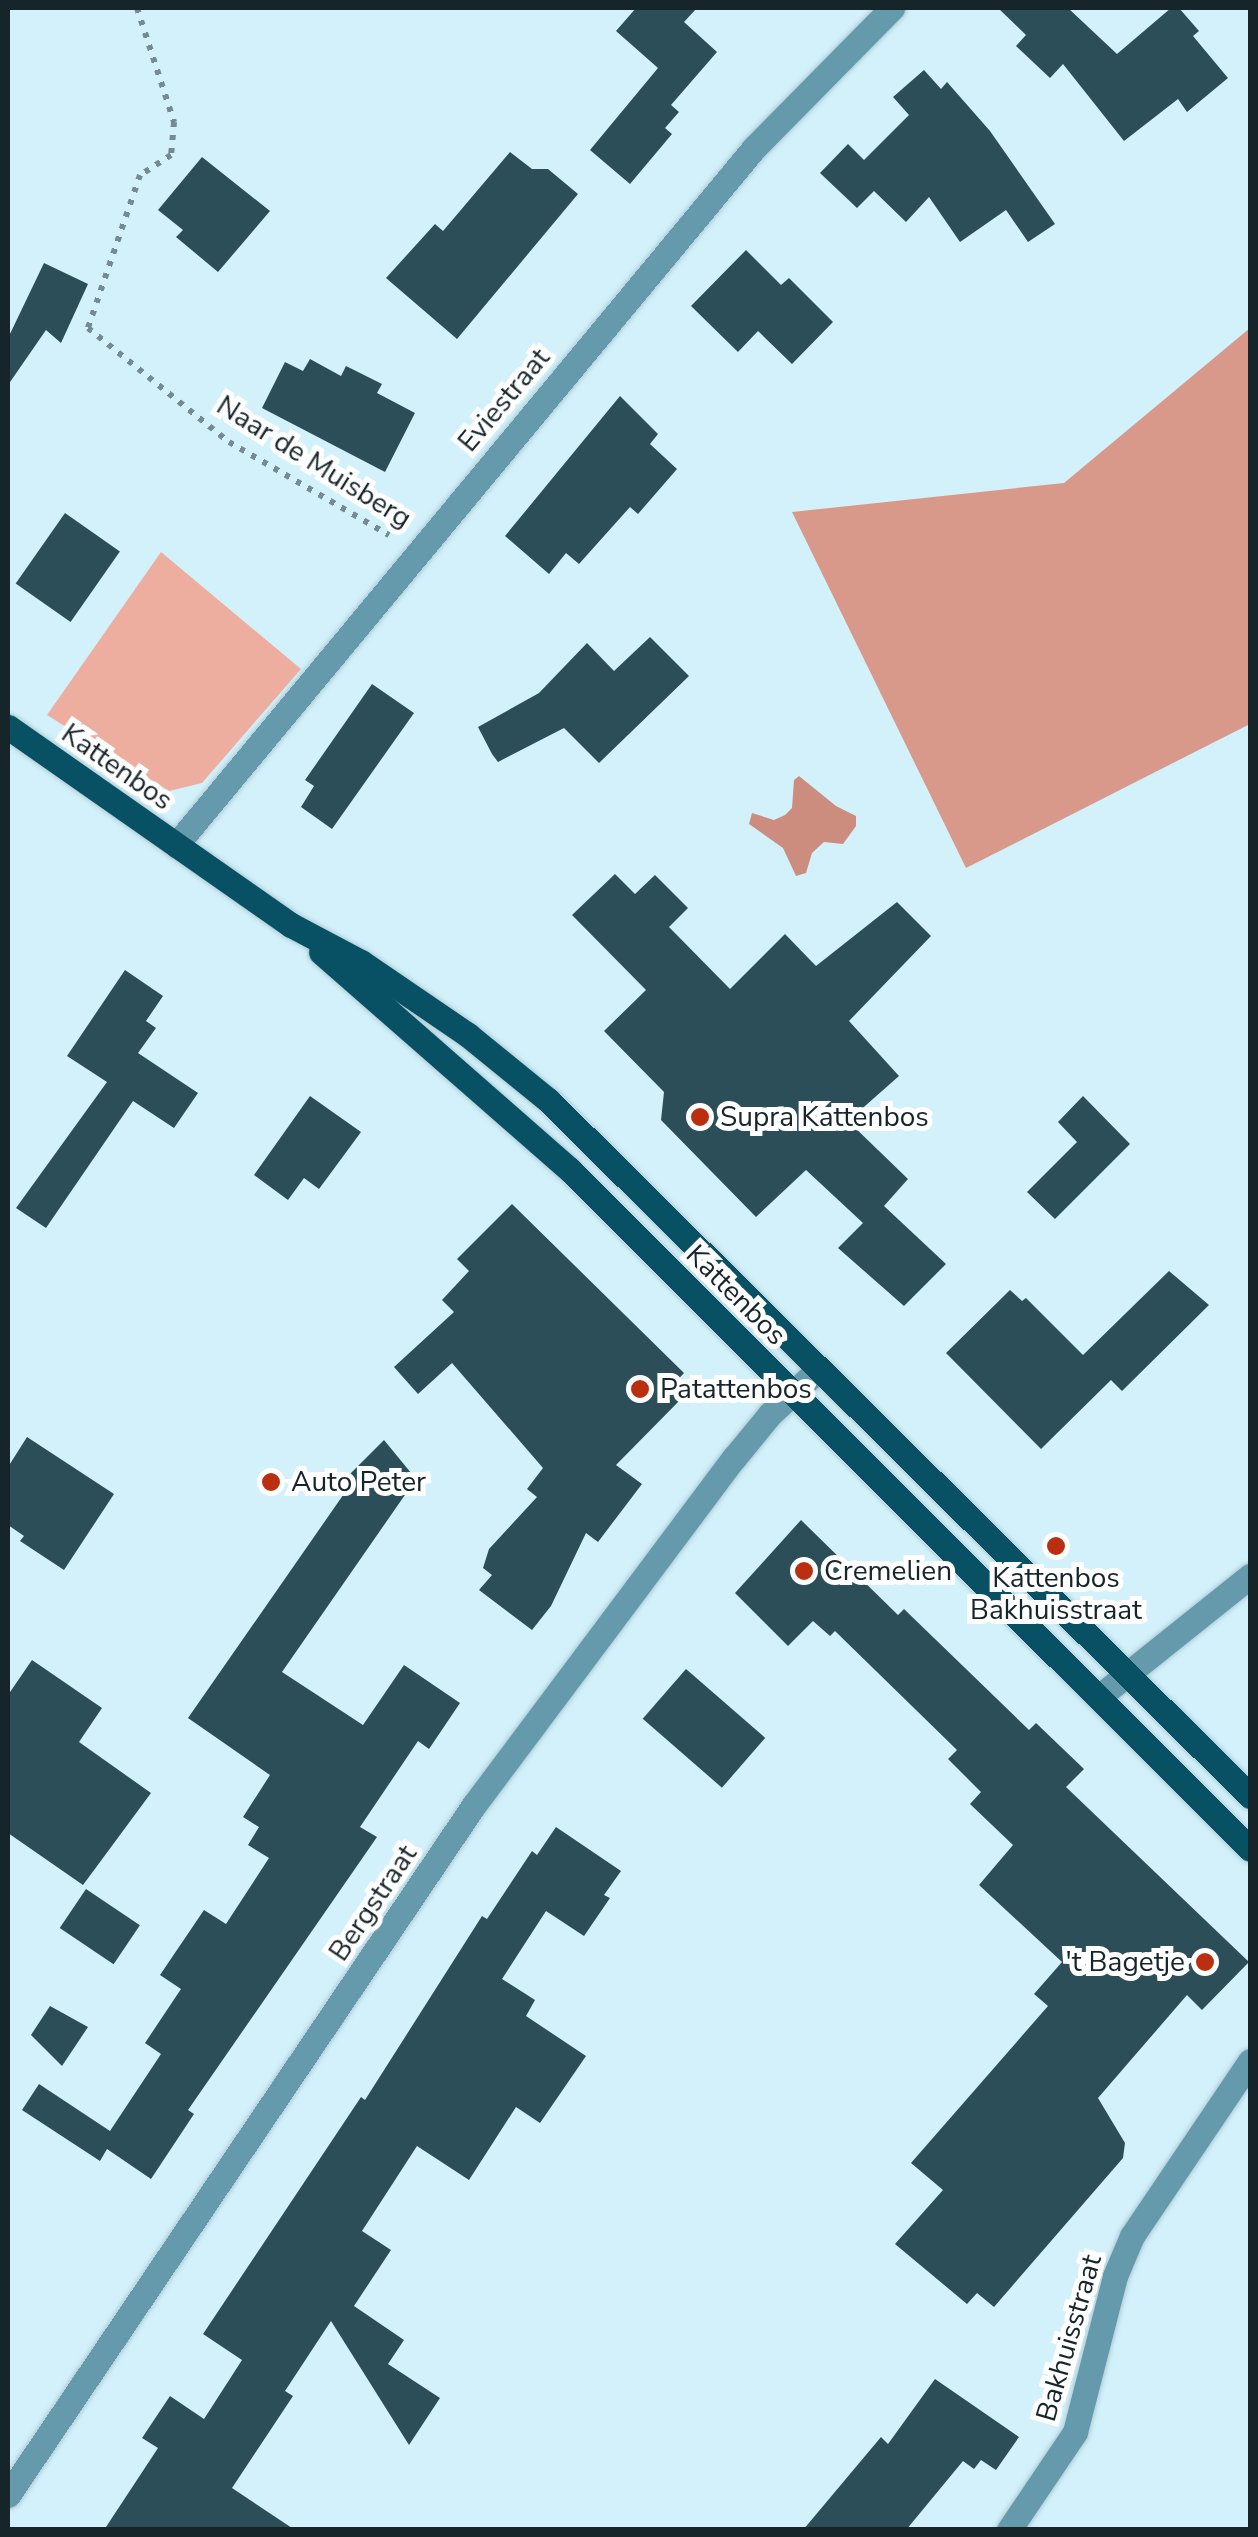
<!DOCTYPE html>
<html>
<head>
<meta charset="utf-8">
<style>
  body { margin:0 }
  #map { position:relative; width:1258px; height:2537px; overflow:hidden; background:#d2f1fb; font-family:"Nunito Sans",sans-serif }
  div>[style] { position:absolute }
  .green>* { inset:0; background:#edae9f }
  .forest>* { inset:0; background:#d8998a }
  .water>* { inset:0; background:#cc8d7f }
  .building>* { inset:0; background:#2c4e59; transform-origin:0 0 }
  .path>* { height:6px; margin-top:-3px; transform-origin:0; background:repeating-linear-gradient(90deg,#748b93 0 5px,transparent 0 13px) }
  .roads { filter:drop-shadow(0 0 2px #b0ccd5) drop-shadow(0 0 2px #b0ccd5) }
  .minor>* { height:25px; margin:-12.5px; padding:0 12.5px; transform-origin:12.5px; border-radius:12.5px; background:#649aac }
  .major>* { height:25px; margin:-12.5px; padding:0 12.5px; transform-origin:12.5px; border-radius:12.5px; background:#085164 }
  .dots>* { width:28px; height:28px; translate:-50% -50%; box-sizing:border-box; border:5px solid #fff; border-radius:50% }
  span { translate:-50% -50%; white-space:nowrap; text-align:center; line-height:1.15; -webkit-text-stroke:10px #fff; paint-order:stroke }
  .street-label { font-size:28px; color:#16252a }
  .poi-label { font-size:28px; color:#16252a }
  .left { translate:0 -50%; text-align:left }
  .right { translate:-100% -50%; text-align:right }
  .frame { position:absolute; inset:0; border:10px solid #16252a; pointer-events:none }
</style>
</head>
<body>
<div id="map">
  <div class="green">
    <i style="clip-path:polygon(161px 552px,301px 669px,202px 783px,169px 791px,47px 715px)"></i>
  </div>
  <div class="forest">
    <i style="clip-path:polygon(1250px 328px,1250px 724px,966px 868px,792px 512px,1064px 483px)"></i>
  </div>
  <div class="water">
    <i style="clip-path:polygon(799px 776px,836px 806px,856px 816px,856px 826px,843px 844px,824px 842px,812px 853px,806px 873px,796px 876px,783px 848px,749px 824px,752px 813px,774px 820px,785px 815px,792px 808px,794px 780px)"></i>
  </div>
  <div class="building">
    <i style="clip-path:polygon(636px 8px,697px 8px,684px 22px,717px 52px,671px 105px,679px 112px,665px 128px,672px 134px,630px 184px,590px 150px,658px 68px,616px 31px)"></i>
    <i style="clip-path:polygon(998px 8px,1068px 8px,1117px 54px,1171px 8px,1179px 8px,1199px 31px,1193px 36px,1228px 78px,1187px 112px,1178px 99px,1124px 141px,1063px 64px,1050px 78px,1016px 46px,1026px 35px)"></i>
    <i style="clip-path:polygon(924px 70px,941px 89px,947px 82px,990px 131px,1055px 224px,1028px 242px,1006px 210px,960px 242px,929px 197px,906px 222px,874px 191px,857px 208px,820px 173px,848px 144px,864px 160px,909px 115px,893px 97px)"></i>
    <i style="clip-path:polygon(510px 152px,532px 169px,548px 169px,578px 194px,457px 339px,386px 278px,435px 224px,443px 231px)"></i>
    <i style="clip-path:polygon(202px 157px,270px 211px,218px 272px,176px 237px,183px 230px,158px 210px)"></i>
    <i style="clip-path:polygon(746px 250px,781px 285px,789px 278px,833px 322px,792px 364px,758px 331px,738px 352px,691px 306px)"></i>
    <i style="clip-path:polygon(44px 263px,88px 284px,61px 343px,46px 330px,8px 385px,8px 338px)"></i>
    <i style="clip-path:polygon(310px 359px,341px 376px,346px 366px,382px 384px,377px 393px,415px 413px,385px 472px,262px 408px,285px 362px,303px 371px)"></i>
    <i style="clip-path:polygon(620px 396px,658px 434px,650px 444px,677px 469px,638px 514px,630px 507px,579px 564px,566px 553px,549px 574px,505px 536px)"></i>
    <i style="left:65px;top:513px;width:67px;height:86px;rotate:35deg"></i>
    <i style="clip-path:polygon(650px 637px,689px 676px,599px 763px,564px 728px,498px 762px,492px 754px,478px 727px,539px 693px,587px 643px,614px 671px)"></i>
    <i style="clip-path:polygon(372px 684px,414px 713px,332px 829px,301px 807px,314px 786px,305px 780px)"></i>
    <i style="clip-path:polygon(615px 874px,635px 894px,655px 875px,688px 908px,669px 927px,730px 989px,785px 934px,816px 966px,897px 902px,931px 936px,849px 1021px,899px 1076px,848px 1121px,908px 1179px,884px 1206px,946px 1264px,904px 1306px,838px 1248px,863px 1223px,806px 1170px,756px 1217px,661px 1120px,664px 1092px,604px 1031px,646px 990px,572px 915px)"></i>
    <i style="clip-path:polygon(125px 970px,163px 996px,146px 1021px,156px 1028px,138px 1053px,198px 1093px,174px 1128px,133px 1101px,46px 1228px,16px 1208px,107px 1082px,67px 1056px)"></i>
    <i style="clip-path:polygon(310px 1096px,361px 1132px,319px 1189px,304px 1178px,288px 1200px,254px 1175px)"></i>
    <i style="clip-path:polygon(1083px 1096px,1130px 1144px,1055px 1219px,1027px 1192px,1077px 1142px,1058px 1122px)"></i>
    <i style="clip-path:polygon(512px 1204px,684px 1373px,672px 1386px,683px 1397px,616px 1465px,642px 1484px,598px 1542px,586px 1533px,551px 1606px,532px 1630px,479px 1590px,492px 1575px,483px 1568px,489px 1549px,537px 1497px,527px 1489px,543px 1468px,452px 1363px,418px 1394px,394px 1367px,454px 1312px,442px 1300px,469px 1271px,457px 1259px)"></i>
    <i style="clip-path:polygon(1169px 1271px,1209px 1305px,1122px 1391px,1111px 1380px,1041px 1449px,946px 1353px,1010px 1290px,1022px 1301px,1026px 1298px,1083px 1355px)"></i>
    <i style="clip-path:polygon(27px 1437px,114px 1494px,64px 1570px,20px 1541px,24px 1536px,8px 1525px,8px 1467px)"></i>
    <i style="clip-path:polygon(384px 1440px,416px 1479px,282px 1672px,363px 1725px,404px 1665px,460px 1703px,429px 1749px,418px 1741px,360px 1827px,377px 1837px,188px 2110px,194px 2114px,151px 2179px,107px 2149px,100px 2161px,22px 2110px,39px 2084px,110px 2131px,161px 2054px,145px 2043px,181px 1989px,160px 1975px,204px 1910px,226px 1924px,269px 1858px,248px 1845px,259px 1827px,243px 1817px,270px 1775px,188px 1718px,348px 1488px,341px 1483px)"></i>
    <i style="clip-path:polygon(801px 1520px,898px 1615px,904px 1609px,1029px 1730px,1036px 1723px,1084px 1769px,1066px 1787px,1249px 1962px,1202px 2010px,1187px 1995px,1098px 2098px,1125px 2143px,1123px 2158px,994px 2307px,977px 2293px,967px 2304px,895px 2244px,943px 2190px,911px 2163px,1048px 2006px,1034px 1994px,1062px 1962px,979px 1885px,1013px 1845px,970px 1804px,981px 1792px,948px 1759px,957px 1750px,835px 1631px,830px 1636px,813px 1621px,788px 1646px,735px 1593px)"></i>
    <i style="clip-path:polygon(32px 1660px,102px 1708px,79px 1742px,151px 1793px,83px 1885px,8px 1833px,8px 1695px)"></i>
    <i style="left:686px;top:1669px;width:105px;height:66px;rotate:41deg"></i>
    <i style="clip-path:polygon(556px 1827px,621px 1871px,604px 1895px,610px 1898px,584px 1936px,546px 1911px,502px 1979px,535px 2000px,526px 2016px,586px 2056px,540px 2123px,516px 2107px,469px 2180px,417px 2146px,362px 2231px,391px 2250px,354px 2306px,404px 2340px,388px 2364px,440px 2398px,409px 2445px,331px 2321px,285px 2391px,293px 2396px,232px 2488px,295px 2530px,104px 2530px,158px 2448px,142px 2438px,170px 2396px,204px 2419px,242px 2360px,203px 2334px,361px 2097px,365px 2100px,482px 1916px,487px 1919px,532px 1851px,537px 1855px)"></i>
    <i style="left:86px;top:1889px;width:65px;height:47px;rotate:34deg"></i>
    <i style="clip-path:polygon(50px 2006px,88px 2027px,62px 2066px,31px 2035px)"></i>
    <i style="clip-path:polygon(935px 2379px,1019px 2437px,996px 2470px,981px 2460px,974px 2469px,963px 2461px,906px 2530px,803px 2530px,881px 2437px,888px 2444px)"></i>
  </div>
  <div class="path">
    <i style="left:137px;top:8px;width:120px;rotate:72deg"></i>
    <i style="left:174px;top:122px;width:33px;rotate:95deg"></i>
    <i style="left:171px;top:155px;width:37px;rotate:147deg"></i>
    <i style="left:140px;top:175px;width:162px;rotate:108.8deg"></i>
    <i style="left:88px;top:328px;width:181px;rotate:39deg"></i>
    <i style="left:229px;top:442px;width:185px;rotate:30.2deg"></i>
  </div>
  <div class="roads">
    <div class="minor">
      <i style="left:176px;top:845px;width:905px;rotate:-50.33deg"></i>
      <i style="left:754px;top:148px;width:197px;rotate:-45.4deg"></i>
      <i style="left:1100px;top:1696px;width:192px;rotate:-38.7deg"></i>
      <i style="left:8px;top:2495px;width:833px;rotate:-55.97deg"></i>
      <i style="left:474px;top:1805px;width:434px;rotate:-53.2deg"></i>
      <i style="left:734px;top:1458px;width:57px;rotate:-50.7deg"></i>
      <i style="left:770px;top:1414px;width:67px;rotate:-42.6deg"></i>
      <i style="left:1009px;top:2530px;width:118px;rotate:-56deg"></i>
      <i style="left:1075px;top:2432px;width:161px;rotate:-75.6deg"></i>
      <i style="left:1115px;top:2276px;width:43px;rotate:-67deg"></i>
      <i style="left:1132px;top:2236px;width:211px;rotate:-56deg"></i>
    </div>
    <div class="major">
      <i style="left:8px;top:727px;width:345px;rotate:35deg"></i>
      <i style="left:291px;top:925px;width:79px;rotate:27.9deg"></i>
      <i style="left:361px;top:962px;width:130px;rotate:34.3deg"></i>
      <i style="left:468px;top:1035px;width:103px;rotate:39.1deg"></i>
      <i style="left:548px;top:1100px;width:989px;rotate:44.75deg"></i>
      <i style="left:321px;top:952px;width:330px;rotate:41.2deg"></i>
      <i style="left:569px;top:1169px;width:962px;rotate:44.96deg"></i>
    </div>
  </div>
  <div class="dots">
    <i style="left:700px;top:1117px;background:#ba2f0f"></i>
    <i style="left:640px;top:1389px;background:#ba2f0f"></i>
    <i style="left:271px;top:1482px;background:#ba2f0f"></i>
    <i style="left:1056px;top:1546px;background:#ba2f0f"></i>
    <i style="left:804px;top:1571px;background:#ba2f0f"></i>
    <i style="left:1205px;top:1962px;background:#ba2f0f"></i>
  </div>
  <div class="street-label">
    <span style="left:504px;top:400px;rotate:-50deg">Eviestraat</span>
    <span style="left:314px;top:462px;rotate:32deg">Naar de Muisberg</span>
    <span style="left:117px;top:767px;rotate:35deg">Kattenbos</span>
    <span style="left:736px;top:1295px;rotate:45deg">Kattenbos</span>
    <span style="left:373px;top:1903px;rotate:-56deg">Bergstraat</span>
    <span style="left:1069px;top:2338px;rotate:-74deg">Bakhuisstraat</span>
  </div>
  <div class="poi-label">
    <span class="left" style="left:720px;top:1117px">Supra Kattenbos</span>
    <span class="left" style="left:660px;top:1389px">Patattenbos</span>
    <span class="left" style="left:291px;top:1482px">Auto Peter</span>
    <span class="left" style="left:824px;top:1571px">Cremelien</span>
    <span style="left:1056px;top:1594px">Kattenbos<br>Bakhuisstraat</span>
    <span class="right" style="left:1185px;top:1962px">'t Bagetje</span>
  </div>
  <div class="frame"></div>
</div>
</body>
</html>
